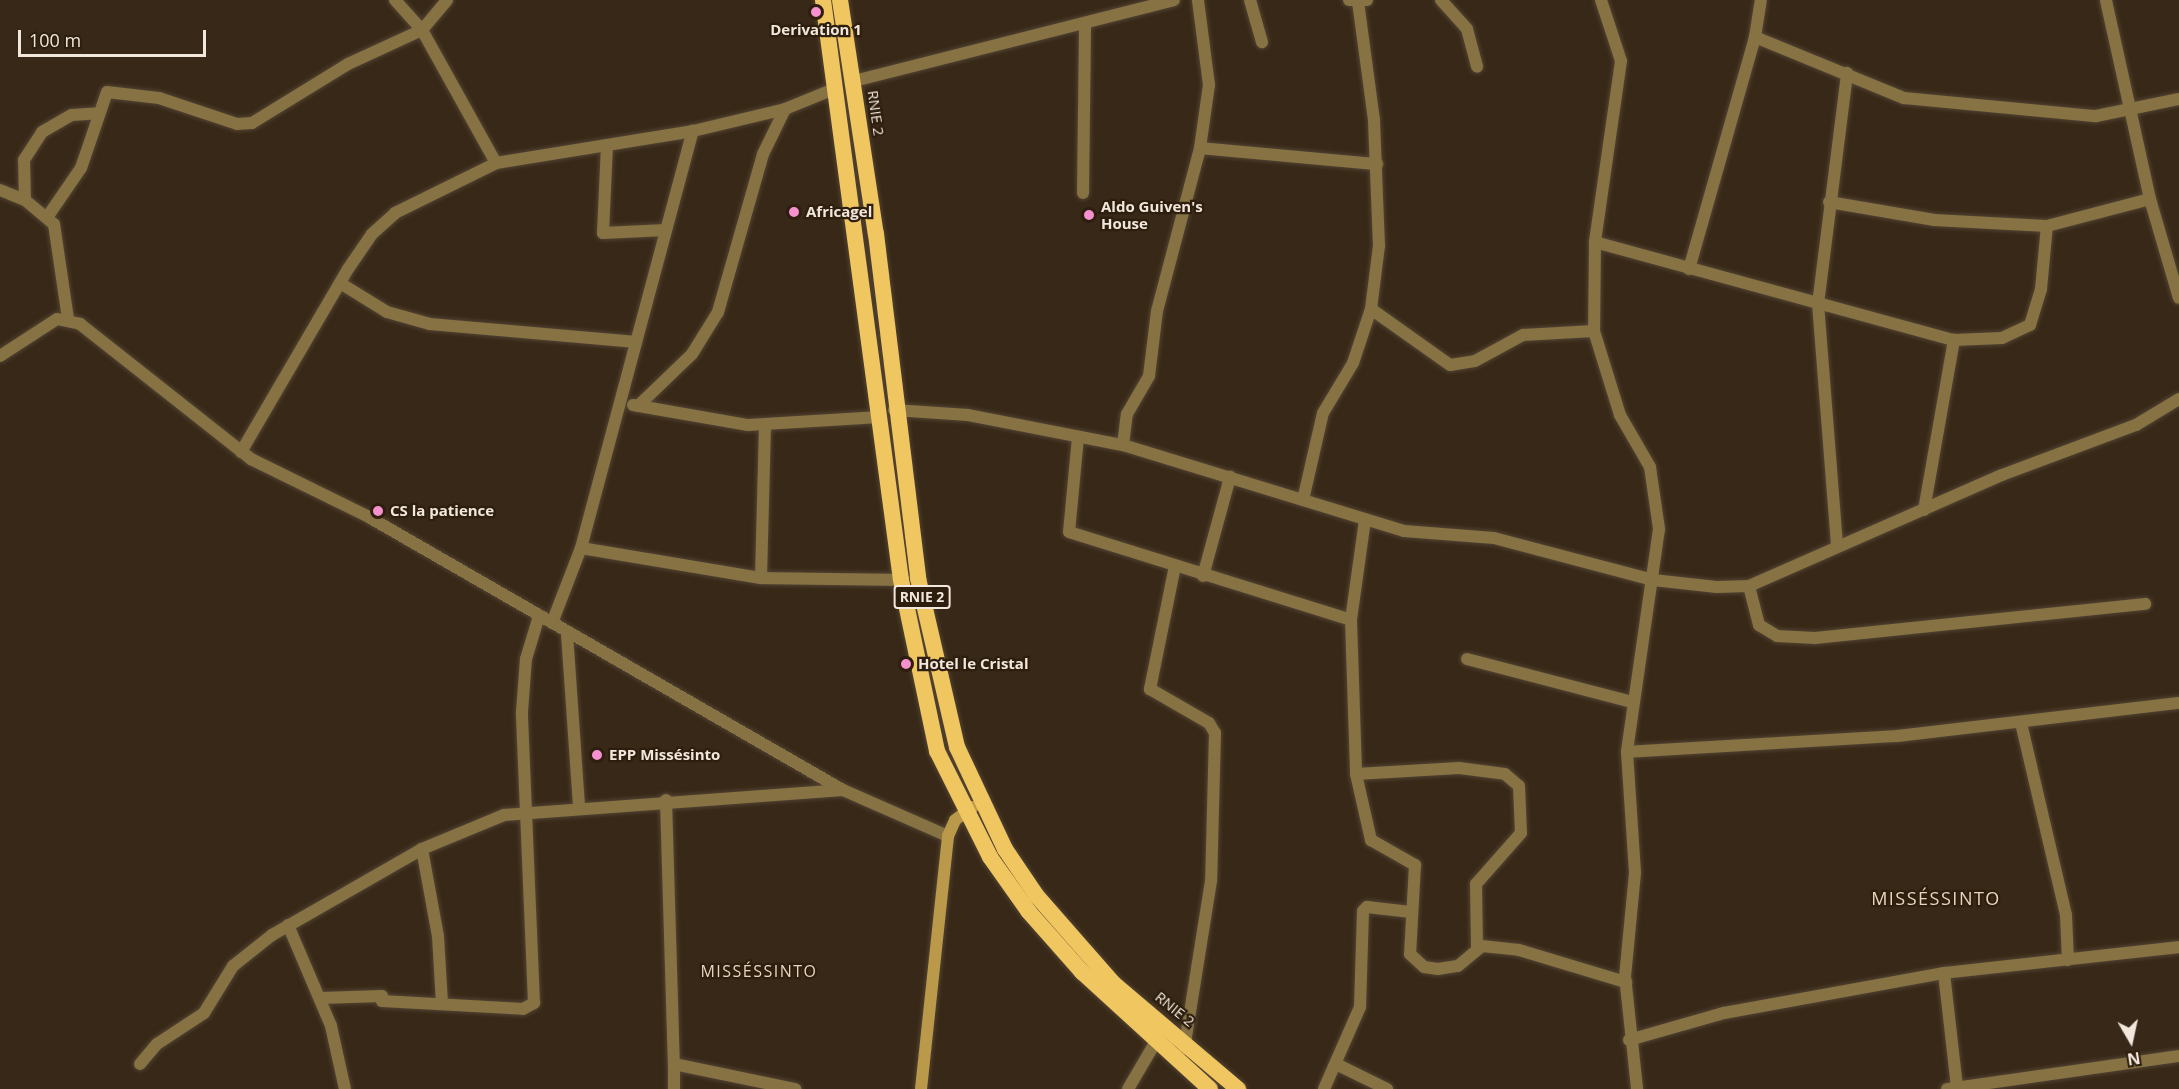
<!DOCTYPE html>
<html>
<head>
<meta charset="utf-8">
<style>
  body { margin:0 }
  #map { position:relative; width:2179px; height:1089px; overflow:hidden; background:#382817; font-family:"Open Sans",sans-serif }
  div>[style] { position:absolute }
  .roads { filter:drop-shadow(0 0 2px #524333) drop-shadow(0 0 2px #524333) }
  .minor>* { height:12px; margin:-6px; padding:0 6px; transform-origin:6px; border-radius:6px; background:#867243 }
  .secondary>* { height:12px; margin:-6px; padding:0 6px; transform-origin:6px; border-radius:6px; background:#ba994a }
  .trunk>* { height:16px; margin:-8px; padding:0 8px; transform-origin:8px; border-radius:8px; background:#f0c660 }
  .dots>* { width:16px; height:16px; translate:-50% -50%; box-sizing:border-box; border:3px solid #2d1e0d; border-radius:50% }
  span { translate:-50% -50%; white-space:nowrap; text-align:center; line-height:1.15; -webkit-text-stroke:4.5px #2d1e0d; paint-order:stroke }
  .shield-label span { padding:2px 4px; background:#2d1e0d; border:2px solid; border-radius:4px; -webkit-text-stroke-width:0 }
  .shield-label { font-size:14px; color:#f2e7dd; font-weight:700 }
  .poi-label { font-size:15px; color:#f2e7dd; font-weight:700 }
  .left { translate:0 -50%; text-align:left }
  .street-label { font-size:15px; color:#f2e7dd }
  .neighbourhood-label { font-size:16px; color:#e9d5bf; letter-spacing:1.5px }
  .quarter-label { font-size:18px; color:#e9d5bf; letter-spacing:1.5px }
  .north { position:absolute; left:2101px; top:1011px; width:60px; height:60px; -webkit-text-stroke:4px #2d1e0d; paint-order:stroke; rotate:171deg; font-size:16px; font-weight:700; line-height:24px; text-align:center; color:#f2e7dd }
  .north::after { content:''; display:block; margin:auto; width:21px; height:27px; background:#f2e7dd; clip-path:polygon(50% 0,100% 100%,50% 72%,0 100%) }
  .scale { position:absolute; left:18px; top:30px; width:188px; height:27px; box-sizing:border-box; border:3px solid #f2e7dd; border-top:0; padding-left:8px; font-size:18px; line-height:21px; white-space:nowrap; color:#f2e7dd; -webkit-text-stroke:4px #2d1e0d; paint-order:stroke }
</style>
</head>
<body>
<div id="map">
  <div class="roads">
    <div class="minor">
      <i style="left:395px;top:0;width:40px;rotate:48deg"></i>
      <i style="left:422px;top:30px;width:152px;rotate:60.9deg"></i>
      <i style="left:1250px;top:0;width:44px;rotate:74.1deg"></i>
      <i style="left:1349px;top:0;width:18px"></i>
      <i style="left:1441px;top:0;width:39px;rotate:48deg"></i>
      <i style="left:1467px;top:29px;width:39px;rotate:75deg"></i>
      <i style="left:1601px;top:0;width:64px;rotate:71.8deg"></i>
      <i style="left:1621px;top:61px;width:183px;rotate:98.2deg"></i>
      <i style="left:1595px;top:242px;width:89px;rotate:90.6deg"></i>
      <i style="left:1594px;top:331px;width:88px;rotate:72.8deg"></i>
      <i style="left:1620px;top:415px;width:60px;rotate:60deg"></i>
      <i style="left:1650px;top:467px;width:63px;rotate:81.7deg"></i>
      <i style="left:1659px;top:529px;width:225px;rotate:98.2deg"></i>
      <i style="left:1627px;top:752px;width:121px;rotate:86.2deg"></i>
      <i style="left:1635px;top:873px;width:103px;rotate:95.5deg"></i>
      <i style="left:1625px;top:976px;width:114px;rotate:83.9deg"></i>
      <i style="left:1755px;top:37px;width:37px;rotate:-81deg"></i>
      <i style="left:854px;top:81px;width:330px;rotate:-14.2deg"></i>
      <i style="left:607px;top:145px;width:88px;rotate:92.6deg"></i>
      <i style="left:603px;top:233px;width:63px;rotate:-2.7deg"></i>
      <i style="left:1200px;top:148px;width:178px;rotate:5.2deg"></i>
      <i style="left:0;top:190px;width:27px;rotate:22deg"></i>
      <i style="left:25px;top:200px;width:38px;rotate:40deg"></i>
      <i style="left:54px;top:224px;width:96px;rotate:81.6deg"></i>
      <i style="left:1083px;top:193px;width:167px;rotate:-89.3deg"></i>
      <i style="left:2150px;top:199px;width:103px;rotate:73.7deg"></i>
      <i style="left:25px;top:200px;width:40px;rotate:-91.4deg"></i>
      <i style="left:24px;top:160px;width:33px;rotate:-57deg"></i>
      <i style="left:42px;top:132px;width:34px;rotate:-30deg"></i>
      <i style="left:72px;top:115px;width:26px;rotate:-4deg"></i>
      <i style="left:1829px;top:202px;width:107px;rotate:9.7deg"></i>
      <i style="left:1934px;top:220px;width:113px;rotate:3deg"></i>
      <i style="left:48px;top:216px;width:58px;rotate:-55.5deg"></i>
      <i style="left:81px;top:168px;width:80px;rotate:-71.1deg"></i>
      <i style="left:107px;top:92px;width:52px;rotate:6.6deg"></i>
      <i style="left:159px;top:98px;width:82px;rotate:18.4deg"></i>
      <i style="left:237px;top:124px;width:15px;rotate:-4deg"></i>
      <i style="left:252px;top:123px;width:113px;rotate:-31.6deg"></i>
      <i style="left:348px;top:64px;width:81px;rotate:-24.7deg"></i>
      <i style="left:422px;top:30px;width:39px;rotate:-50deg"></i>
      <i style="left:1595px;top:242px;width:372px;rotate:15.3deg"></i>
      <i style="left:1689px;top:269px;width:241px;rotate:-74.1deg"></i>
      <i style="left:1755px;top:37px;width:161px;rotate:22.3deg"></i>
      <i style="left:1904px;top:98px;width:193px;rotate:5.4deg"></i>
      <i style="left:2096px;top:116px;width:85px;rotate:-11.6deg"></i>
      <i style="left:340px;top:283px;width:55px;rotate:31.7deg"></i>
      <i style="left:387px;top:312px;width:45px;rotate:15.6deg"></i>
      <i style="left:430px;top:324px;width:207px;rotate:5deg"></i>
      <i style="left:1371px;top:309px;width:97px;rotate:35.3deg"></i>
      <i style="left:1450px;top:365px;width:25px;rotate:-9deg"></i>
      <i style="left:1475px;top:361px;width:55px;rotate:-28.4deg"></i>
      <i style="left:1523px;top:335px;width:71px;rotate:-3.2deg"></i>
      <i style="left:0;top:356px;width:68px;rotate:-33deg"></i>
      <i style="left:57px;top:319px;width:24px;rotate:12deg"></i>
      <i style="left:80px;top:324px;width:218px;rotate:38.3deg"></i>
      <i style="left:251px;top:459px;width:129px;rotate:26.2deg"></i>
      <i style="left:367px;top:516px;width:549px;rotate:29.93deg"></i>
      <i style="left:633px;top:405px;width:117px;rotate:9.9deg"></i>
      <i style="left:748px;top:425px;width:132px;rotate:-3.5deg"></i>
      <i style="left:638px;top:406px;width:75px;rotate:-43.9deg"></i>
      <i style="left:692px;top:354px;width:49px;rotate:-58.2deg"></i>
      <i style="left:718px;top:312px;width:164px;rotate:-74.1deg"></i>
      <i style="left:763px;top:154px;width:50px;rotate:-63.9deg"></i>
      <i style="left:894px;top:410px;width:74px;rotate:3.9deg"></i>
      <i style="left:968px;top:415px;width:158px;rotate:11deg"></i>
      <i style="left:1123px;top:445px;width:294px;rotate:17deg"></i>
      <i style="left:1404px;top:531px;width:90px;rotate:4.4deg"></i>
      <i style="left:1494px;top:538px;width:164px;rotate:14.8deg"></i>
      <i style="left:1653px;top:580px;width:64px;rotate:6.2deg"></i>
      <i style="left:1717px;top:587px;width:32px;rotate:-2deg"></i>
      <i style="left:1749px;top:586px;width:276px;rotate:-23.7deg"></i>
      <i style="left:2002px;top:475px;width:143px;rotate:-20.5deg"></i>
      <i style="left:2136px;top:425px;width:50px;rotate:-31.2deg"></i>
      <i style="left:1078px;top:437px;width:95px;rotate:95.4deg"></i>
      <i style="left:1069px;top:532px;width:295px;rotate:17.3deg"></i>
      <i style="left:1123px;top:445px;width:31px;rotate:-83deg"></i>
      <i style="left:1127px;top:414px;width:44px;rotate:-59.9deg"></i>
      <i style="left:1149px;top:376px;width:65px;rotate:-83deg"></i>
      <i style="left:1157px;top:311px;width:169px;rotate:-75.2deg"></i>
      <i style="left:1200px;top:148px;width:64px;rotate:-81.9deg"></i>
      <i style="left:1209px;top:85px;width:86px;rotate:-97.4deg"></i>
      <i style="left:241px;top:452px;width:212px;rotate:-59.7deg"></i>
      <i style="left:348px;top:269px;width:42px;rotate:-55.6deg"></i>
      <i style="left:372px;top:234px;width:31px;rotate:-42deg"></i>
      <i style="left:395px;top:213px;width:113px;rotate:-26.3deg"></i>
      <i style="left:496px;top:163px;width:200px;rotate:-9.2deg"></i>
      <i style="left:693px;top:131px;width:95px;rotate:-13.4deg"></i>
      <i style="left:785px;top:109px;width:53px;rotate:-22.2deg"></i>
      <i style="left:1303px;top:500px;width:89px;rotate:-77.1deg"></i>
      <i style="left:1323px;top:413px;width:58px;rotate:-59deg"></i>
      <i style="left:1353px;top:363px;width:57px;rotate:-71.6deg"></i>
      <i style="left:1371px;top:309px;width:64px;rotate:-82.8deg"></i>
      <i style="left:1379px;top:246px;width:126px;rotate:-92.3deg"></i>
      <i style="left:1374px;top:120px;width:120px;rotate:-97.7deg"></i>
      <i style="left:1924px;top:510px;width:173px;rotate:-80deg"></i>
      <i style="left:1954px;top:340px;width:48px;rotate:-2.4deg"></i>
      <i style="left:2002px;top:338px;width:31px;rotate:-25deg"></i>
      <i style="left:2030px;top:325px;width:38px;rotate:-73deg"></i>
      <i style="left:2041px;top:289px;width:63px;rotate:-84.6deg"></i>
      <i style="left:2047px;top:226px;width:106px;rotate:-14.7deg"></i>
      <i style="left:2150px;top:199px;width:204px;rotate:-102.5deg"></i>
      <i style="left:1365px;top:520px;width:101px;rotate:98deg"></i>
      <i style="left:1351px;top:620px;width:154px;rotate:88.1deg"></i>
      <i style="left:1356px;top:774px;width:68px;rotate:77.2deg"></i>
      <i style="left:1371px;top:840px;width:51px;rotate:29.6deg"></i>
      <i style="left:1415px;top:865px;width:89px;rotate:93.2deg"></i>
      <i style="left:1410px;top:954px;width:19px;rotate:43deg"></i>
      <i style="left:1424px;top:967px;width:14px;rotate:8deg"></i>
      <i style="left:1438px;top:969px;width:20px;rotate:-9deg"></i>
      <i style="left:1458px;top:966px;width:31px;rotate:-40deg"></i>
      <i style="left:1482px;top:946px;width:37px;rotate:6deg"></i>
      <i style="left:1519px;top:950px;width:112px;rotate:16.7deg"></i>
      <i style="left:1837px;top:545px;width:242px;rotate:-94.5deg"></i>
      <i style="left:1818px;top:304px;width:233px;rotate:-82.8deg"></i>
      <i style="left:581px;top:548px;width:432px;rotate:-75deg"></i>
      <i style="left:1175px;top:566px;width:126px;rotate:101.5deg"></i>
      <i style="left:1150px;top:689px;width:68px;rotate:30deg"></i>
      <i style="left:1209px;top:723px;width:12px;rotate:59deg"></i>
      <i style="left:1215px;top:733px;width:148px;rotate:91.5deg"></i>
      <i style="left:1211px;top:881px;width:170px;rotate:99.1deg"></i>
      <i style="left:1203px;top:576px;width:103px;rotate:-74.7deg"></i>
      <i style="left:761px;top:578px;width:153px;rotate:-88.5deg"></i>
      <i style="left:1749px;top:586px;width:40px;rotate:75.6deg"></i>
      <i style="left:1759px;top:625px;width:21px;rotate:31deg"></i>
      <i style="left:1777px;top:636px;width:38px;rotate:3deg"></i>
      <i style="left:1815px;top:638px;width:332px;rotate:-5.9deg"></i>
      <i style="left:552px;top:623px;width:80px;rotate:-68.9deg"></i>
      <i style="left:581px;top:548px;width:182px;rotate:9.5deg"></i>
      <i style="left:761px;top:578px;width:140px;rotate:0.8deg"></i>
      <i style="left:567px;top:634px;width:172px;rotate:86deg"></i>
      <i style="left:1467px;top:659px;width:171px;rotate:14.6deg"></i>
      <i style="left:2021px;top:723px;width:197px;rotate:76.8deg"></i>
      <i style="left:2066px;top:915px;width:45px;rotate:87.5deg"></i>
      <i style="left:1627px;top:752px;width:270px;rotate:-3.4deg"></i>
      <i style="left:1897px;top:736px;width:284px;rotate:-6.7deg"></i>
      <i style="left:1356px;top:774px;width:103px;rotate:-3.3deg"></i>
      <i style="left:1459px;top:768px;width:46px;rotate:7.4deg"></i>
      <i style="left:1505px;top:774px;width:18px;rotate:41deg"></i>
      <i style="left:1519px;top:786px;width:47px;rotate:87.6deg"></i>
      <i style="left:1521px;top:833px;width:68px;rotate:131.4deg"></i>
      <i style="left:1476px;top:884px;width:64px;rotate:89.1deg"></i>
      <i style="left:666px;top:800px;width:264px;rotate:88.3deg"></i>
      <i style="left:674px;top:1064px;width:124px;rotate:11.7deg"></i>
      <i style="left:422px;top:849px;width:88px;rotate:79.6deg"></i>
      <i style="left:438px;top:936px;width:68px;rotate:86.6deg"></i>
      <i style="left:288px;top:925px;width:110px;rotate:66.9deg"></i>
      <i style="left:331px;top:1026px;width:65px;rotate:77.5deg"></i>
      <i style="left:1944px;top:973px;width:115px;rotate:83.5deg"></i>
      <i style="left:320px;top:998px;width:62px;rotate:-1.8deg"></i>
      <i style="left:382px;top:996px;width:5px;rotate:90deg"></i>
      <i style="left:382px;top:1001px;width:141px;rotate:3.2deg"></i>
      <i style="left:523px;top:1009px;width:13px;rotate:-29deg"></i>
      <i style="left:534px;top:1003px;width:291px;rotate:-92.4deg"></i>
      <i style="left:522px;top:712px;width:53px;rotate:-85.7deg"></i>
      <i style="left:526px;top:659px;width:45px;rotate:-73.2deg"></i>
      <i style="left:1629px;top:1040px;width:99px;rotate:-15.9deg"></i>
      <i style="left:1724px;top:1013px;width:224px;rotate:-10.3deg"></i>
      <i style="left:1944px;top:973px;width:236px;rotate:-6.3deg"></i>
      <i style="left:140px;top:1064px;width:26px;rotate:-50deg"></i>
      <i style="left:157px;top:1044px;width:56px;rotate:-33.4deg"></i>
      <i style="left:204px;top:1013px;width:55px;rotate:-58.3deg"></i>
      <i style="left:233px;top:966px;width:50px;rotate:-38.5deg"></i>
      <i style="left:272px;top:935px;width:173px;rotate:-29.8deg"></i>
      <i style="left:422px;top:849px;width:89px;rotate:-22.5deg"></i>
      <i style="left:504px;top:815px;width:340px;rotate:-4.2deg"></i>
      <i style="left:843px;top:790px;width:115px;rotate:23.7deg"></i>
      <i style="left:1336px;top:1064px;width:57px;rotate:26.1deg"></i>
      <i style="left:674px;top:1089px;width:25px;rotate:-90deg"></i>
      <i style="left:1128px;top:1089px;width:53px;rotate:-59.6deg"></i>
      <i style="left:1324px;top:1089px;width:90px;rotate:-66.3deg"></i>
      <i style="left:1360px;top:1007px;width:96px;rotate:-88.2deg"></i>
      <i style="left:1363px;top:911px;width:6px;rotate:-45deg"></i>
      <i style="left:1367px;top:907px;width:44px;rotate:6.5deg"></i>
      <i style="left:1947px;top:1089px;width:234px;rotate:-8.1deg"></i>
    </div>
    <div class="secondary">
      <i style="left:921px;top:1089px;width:254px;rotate:-83.9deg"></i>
      <i style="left:948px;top:836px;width:17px;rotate:-66deg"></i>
      <i style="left:955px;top:820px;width:22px;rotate:-36deg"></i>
    </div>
    <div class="trunk">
      <i style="left:823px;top:0;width:585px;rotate:82.34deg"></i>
      <i style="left:901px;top:580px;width:175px;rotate:78.1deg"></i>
      <i style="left:937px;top:751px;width:119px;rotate:63.4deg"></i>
      <i style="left:990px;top:857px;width:67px;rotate:54.7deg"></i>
      <i style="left:1029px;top:912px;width:80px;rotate:48.5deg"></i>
      <i style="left:1082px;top:972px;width:173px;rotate:42.4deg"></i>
      <i style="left:840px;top:0;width:237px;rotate:81.3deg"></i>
      <i style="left:876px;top:234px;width:347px;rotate:83deg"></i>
      <i style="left:918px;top:578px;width:173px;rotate:77deg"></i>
      <i style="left:957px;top:747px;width:113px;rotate:64.8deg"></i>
      <i style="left:1005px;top:849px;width:55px;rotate:56deg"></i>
      <i style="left:1036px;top:895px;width:117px;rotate:48.8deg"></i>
      <i style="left:1113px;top:983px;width:164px;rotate:40.3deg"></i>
    </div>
  </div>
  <div class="dots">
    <i style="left:816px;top:12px;background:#f690cf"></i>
    <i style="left:794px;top:212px;background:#f690cf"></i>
    <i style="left:1089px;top:215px;background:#f690cf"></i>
    <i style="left:378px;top:511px;background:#f690cf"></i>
    <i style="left:906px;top:664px;background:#f690cf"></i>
    <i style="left:597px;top:755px;background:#f690cf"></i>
  </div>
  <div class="shield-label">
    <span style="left:922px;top:597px">RNIE 2</span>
  </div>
  <div class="poi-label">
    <span style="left:816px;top:30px">Derivation 1</span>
    <span class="left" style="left:1101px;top:215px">Aldo Guiven's<br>House</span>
    <span class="left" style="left:806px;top:212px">Africagel</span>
    <span class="left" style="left:390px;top:511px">CS la patience</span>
    <span class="left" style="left:918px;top:664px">Hotel le Cristal</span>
    <span class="left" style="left:609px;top:755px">EPP Missésinto</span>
  </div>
  <div class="street-label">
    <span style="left:876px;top:113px;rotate:82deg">RNIE 2</span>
    <span style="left:1175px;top:1009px;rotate:39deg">RNIE 2</span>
  </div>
  <div class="neighbourhood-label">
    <span style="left:759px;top:971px">MISSÉSSINTO</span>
  </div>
  <div class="quarter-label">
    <span style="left:1936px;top:898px">MISSÉSSINTO</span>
  </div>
  <div class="north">N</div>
  <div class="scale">100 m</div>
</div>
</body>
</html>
